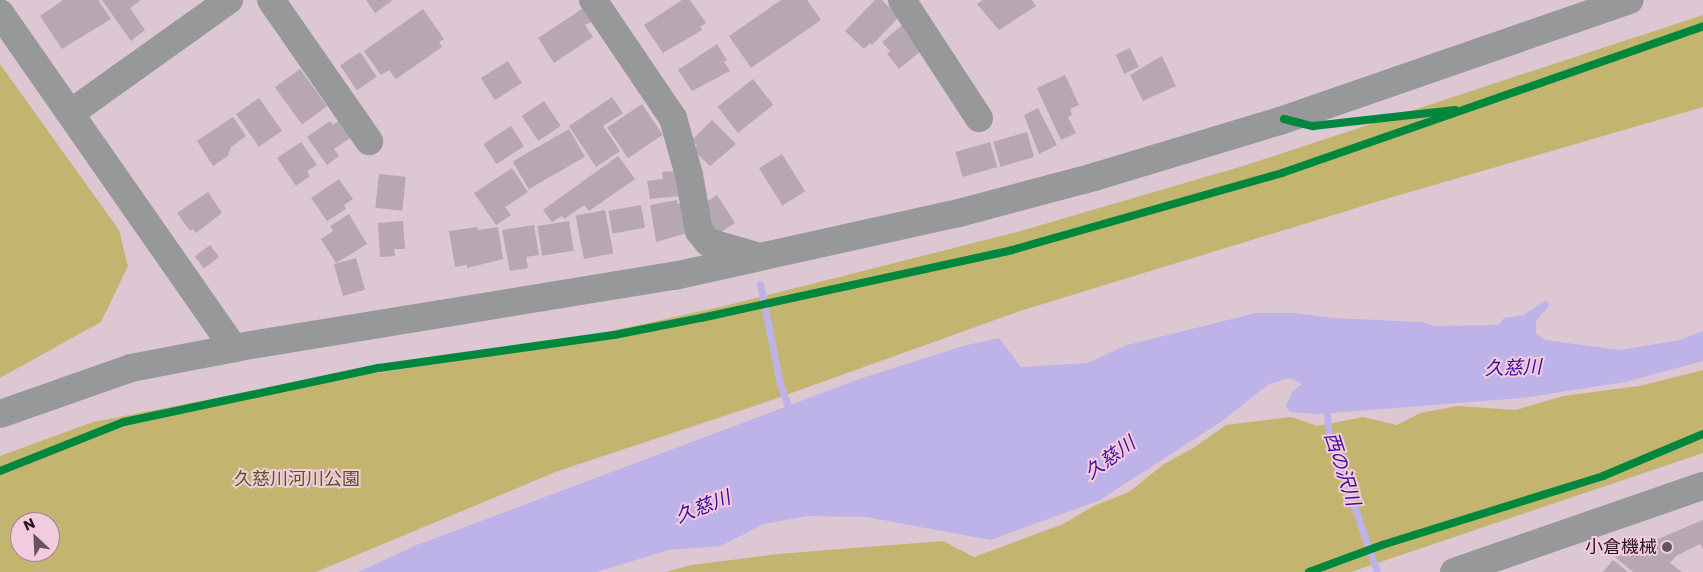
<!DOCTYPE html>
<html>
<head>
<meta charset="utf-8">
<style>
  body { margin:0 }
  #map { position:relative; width:1703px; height:572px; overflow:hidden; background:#ddc7d2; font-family:Poppins,"Noto Sans JP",sans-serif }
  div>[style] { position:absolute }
  .green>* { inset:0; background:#c3b56f }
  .water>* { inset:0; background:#beb3e8 }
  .stream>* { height:7px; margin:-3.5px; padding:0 3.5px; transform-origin:3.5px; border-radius:3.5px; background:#beb3e8 }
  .building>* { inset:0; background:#b6a7b2; transform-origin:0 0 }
  .minor>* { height:28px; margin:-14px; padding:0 14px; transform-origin:14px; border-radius:14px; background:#979899 }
  .cycleway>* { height:8px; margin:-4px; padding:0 4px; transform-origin:4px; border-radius:4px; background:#00873e }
  .dots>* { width:14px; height:14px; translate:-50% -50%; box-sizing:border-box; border:2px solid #f3cbdf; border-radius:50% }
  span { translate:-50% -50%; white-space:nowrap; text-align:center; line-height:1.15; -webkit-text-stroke:4px #f3cbdf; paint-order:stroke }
  .park-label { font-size:18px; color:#59571d }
  .poi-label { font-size:18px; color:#24161d }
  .right { translate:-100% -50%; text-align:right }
  .water-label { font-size:19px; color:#3f0d9a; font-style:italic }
  .north { position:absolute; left:10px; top:512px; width:50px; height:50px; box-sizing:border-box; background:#f3cbdf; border:1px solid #a08391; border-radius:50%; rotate:335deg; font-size:14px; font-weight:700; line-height:20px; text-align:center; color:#24161d }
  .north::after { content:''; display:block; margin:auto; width:18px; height:22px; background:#65545c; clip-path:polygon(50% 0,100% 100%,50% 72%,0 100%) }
</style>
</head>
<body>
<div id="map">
  <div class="green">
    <i style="clip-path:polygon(evenodd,1703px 15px,1703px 107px,1379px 201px,1020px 311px,772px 400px,558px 471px,316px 572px,0 572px,0 456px,93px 422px,227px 396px,521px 351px,724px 306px,1017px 232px,1243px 166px,1703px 15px,20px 522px,50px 522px,50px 552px,20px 552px,20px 522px)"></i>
    <i style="clip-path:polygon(0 64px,119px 230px,128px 266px,101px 322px,0 378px)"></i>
    <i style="clip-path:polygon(1703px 370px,1703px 453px,1351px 572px,666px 572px,691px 565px,778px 554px,943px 541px,974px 557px,1063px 524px,1094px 506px,1129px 492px,1164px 464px,1195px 447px,1226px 425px,1291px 417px,1318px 426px,1363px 417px,1397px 425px,1420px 413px,1458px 406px,1516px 410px,1563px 396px,1639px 386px)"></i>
  </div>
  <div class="water">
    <i style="clip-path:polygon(1546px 300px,1549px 306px,1536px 321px,1536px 333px,1545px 340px,1620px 350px,1680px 340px,1703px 331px,1703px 361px,1625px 382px,1522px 398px,1318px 414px,1290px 412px,1286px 406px,1292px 392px,1302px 384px,1290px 378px,1269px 384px,1222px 421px,1100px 500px,991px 540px,866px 517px,807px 516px,764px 524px,721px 546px,669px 550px,596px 572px,358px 572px,417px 545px,859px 379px,963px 346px,999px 338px,1021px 367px,1087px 363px,1127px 345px,1256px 313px,1294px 313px,1334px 318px,1421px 322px,1434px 326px,1499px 325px,1504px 318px,1524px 315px)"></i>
  </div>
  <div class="stream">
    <i style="left:760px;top:284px;width:102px;rotate:78.7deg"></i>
    <i style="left:780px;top:384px;width:33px;rotate:70deg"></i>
    <i style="left:1326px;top:406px;width:28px;rotate:84deg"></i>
    <i style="left:1329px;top:434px;width:146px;rotate:70.8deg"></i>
  </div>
  <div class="building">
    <i style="clip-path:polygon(63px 0,98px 0,111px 19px,62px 49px,40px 16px)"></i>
    <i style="clip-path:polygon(102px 0,141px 0,130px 8px,145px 30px,131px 41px)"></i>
    <i style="clip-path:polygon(366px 0,391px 0,392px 1px,375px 13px)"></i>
    <i style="clip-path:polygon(682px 0,690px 0,706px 23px,700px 27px,702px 30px,663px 53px,644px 25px)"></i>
    <i style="clip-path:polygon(781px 0,807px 0,821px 20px,751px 68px,729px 36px)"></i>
    <i style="clip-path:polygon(875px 0,882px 0,899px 17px,872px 45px,870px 43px,864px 49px,845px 31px)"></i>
    <i style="clip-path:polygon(983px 0,1032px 0,1036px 6px,999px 30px,977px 4px)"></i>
    <i style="clip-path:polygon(423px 9px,444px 39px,439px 42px,442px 47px,396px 79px,389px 70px,381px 75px,364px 51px)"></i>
    <i style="clip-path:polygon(582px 9px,591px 22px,585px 25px,593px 37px,554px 63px,538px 38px)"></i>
    <i style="clip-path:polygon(906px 22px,927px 46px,899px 69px,887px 54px,890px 51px,882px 42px)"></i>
    <i style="clip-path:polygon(717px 44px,727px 60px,724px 62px,730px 71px,692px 91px,678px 70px)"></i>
    <i style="left:1130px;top:48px;width:21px;height:16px;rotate:65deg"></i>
    <i style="left:360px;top:52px;width:30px;height:24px;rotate:56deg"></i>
    <i style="clip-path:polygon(1162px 56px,1176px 86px,1143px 101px,1130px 75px)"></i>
    <i style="left:508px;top:61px;width:26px;height:32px;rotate:58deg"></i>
    <i style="left:300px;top:69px;width:46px;height:31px;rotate:54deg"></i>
    <i style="clip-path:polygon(1065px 75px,1079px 105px,1070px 109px,1072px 115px,1068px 117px,1076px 133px,1061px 140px,1037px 88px)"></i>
    <i style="left:753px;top:79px;width:33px;height:45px;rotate:52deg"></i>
    <i style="clip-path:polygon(612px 97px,623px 113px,603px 126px,620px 151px,596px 167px,569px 126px)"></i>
    <i style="left:259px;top:98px;width:40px;height:28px;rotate:55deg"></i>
    <i style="left:544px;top:101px;width:30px;height:27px;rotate:56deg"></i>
    <i style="left:642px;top:104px;width:37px;height:42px;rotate:56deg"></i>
    <i style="clip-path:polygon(1038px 108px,1057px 145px,1039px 154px,1024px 115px)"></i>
    <i style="clip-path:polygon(233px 117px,246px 136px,231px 147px,228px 156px,213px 166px,197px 141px)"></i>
    <i style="clip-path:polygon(341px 119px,353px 136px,334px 149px,339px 156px,327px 165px,307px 137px,330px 121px,333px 125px)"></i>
    <i style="clip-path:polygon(712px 120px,736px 144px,710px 166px,693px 150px,697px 146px,692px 140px)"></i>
    <i style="left:511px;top:126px;width:24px;height:33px;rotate:57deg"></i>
    <i style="left:569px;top:129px;width:32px;height:65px;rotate:60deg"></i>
    <i style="left:1027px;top:132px;width:26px;height:35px;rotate:74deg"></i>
    <i style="clip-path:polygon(301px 142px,317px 165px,307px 171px,310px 176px,296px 186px,277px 158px)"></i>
    <i style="left:990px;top:142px;width:26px;height:36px;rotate:74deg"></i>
    <i style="left:782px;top:154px;width:44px;height:27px;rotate:58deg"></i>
    <i style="clip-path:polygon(618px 156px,635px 179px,589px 211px,584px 205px,564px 219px,562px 216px,552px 222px,543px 210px)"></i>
    <i style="clip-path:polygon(512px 168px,528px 192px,505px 207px,511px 215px,496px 225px,474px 193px)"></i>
    <i style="clip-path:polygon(676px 171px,679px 196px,650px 199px,647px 181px,663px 179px,662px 172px)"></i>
    <i style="left:379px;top:174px;width:27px;height:34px;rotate:6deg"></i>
    <i style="clip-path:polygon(339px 179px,353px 199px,344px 205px,346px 209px,327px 221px,311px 198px)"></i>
    <i style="clip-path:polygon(208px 192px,222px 213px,196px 233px,193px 229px,190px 231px,177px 213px)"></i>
    <i style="left:717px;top:195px;width:33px;height:22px;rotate:57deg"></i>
    <i style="clip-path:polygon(677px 200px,678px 204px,687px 202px,691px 232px,656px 242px,650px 205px)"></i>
    <i style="left:641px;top:205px;width:23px;height:33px;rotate:80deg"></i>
    <i style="left:605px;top:210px;width:44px;height:30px;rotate:79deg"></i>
    <i style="clip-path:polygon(349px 214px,367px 244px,336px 263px,321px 239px,333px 231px,330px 226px)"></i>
    <i style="clip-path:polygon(403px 221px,405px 249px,394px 249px,395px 256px,380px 257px,378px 223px)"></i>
    <i style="left:569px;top:221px;width:30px;height:32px;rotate:81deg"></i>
    <i style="clip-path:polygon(534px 225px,539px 255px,526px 257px,528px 268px,510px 271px,502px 230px)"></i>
    <i style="clip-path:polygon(477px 227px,478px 230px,498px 227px,503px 259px,467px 268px,467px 265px,455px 267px,449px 231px)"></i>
    <i style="left:210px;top:245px;width:15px;height:19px;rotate:53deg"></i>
    <i style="left:356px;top:258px;width:33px;height:23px;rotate:74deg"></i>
    <i style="clip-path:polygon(1703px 520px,1703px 549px,1700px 544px,1676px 556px,1670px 563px,1682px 572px,1633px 572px,1615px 557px)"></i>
    <i style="clip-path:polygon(1628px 538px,1631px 545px,1615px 554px,1611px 545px)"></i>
    <i style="clip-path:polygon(1613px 560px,1628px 572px,1603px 572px)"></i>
  </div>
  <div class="minor">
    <i style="left:271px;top:0;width:172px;rotate:55.2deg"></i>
    <i style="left:593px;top:0;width:143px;rotate:55.9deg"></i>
    <i style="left:673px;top:118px;width:59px;rotate:74.3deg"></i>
    <i style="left:689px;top:175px;width:57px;rotate:79.9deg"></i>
    <i style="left:699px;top:231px;width:14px;rotate:51deg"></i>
    <i style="left:708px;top:242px;width:50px;rotate:16.3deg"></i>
    <i style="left:902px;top:0;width:141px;rotate:56.9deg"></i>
    <i style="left:0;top:13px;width:409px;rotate:55.1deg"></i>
    <i style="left:72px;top:112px;width:193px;rotate:-35.5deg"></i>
    <i style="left:0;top:414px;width:139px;rotate:-19.3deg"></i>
    <i style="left:131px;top:368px;width:122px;rotate:-10.9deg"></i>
    <i style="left:251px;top:345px;width:429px;rotate:-9.3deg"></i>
    <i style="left:674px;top:276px;width:292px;rotate:-12.5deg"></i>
    <i style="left:959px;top:213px;width:140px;rotate:-14.9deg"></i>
    <i style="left:1094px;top:177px;width:194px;rotate:-16.8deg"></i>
    <i style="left:1280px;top:121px;width:370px;rotate:-19.1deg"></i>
    <i style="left:1454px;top:572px;width:263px;rotate:-19.1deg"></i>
  </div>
  <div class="cycleway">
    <i style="left:1284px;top:119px;width:30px;rotate:14deg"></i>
    <i style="left:1313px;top:126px;width:143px;rotate:-6.4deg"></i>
    <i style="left:0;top:471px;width:133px;rotate:-21.6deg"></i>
    <i style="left:124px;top:422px;width:261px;rotate:-12deg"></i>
    <i style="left:379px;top:368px;width:237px;rotate:-8deg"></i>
    <i style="left:614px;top:335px;width:89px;rotate:-11.1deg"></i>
    <i style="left:701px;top:318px;width:318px;rotate:-12.3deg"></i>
    <i style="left:1012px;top:250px;width:281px;rotate:-15.9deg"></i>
    <i style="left:1282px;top:173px;width:446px;rotate:-19.2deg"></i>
    <i style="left:1309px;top:572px;width:78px;rotate:-20.3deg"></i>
    <i style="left:1382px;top:545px;width:232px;rotate:-17.3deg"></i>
    <i style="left:1603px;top:476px;width:108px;rotate:-22.8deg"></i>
  </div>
  <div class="dots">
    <i style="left:1667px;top:547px;background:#65545c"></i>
  </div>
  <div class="park-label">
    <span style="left:297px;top:479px">久慈川河川公園</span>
  </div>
  <div class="poi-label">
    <span class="right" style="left:1657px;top:547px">小倉機械</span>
  </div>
  <div class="water-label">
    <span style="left:1513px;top:368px;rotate:-2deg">久慈川</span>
    <span style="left:1110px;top:458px;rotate:-36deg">久慈川</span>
    <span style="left:1342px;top:469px;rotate:72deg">西の沢川</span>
    <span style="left:703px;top:507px;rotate:-21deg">久慈川</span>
  </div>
  <div class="north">N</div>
</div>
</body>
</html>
